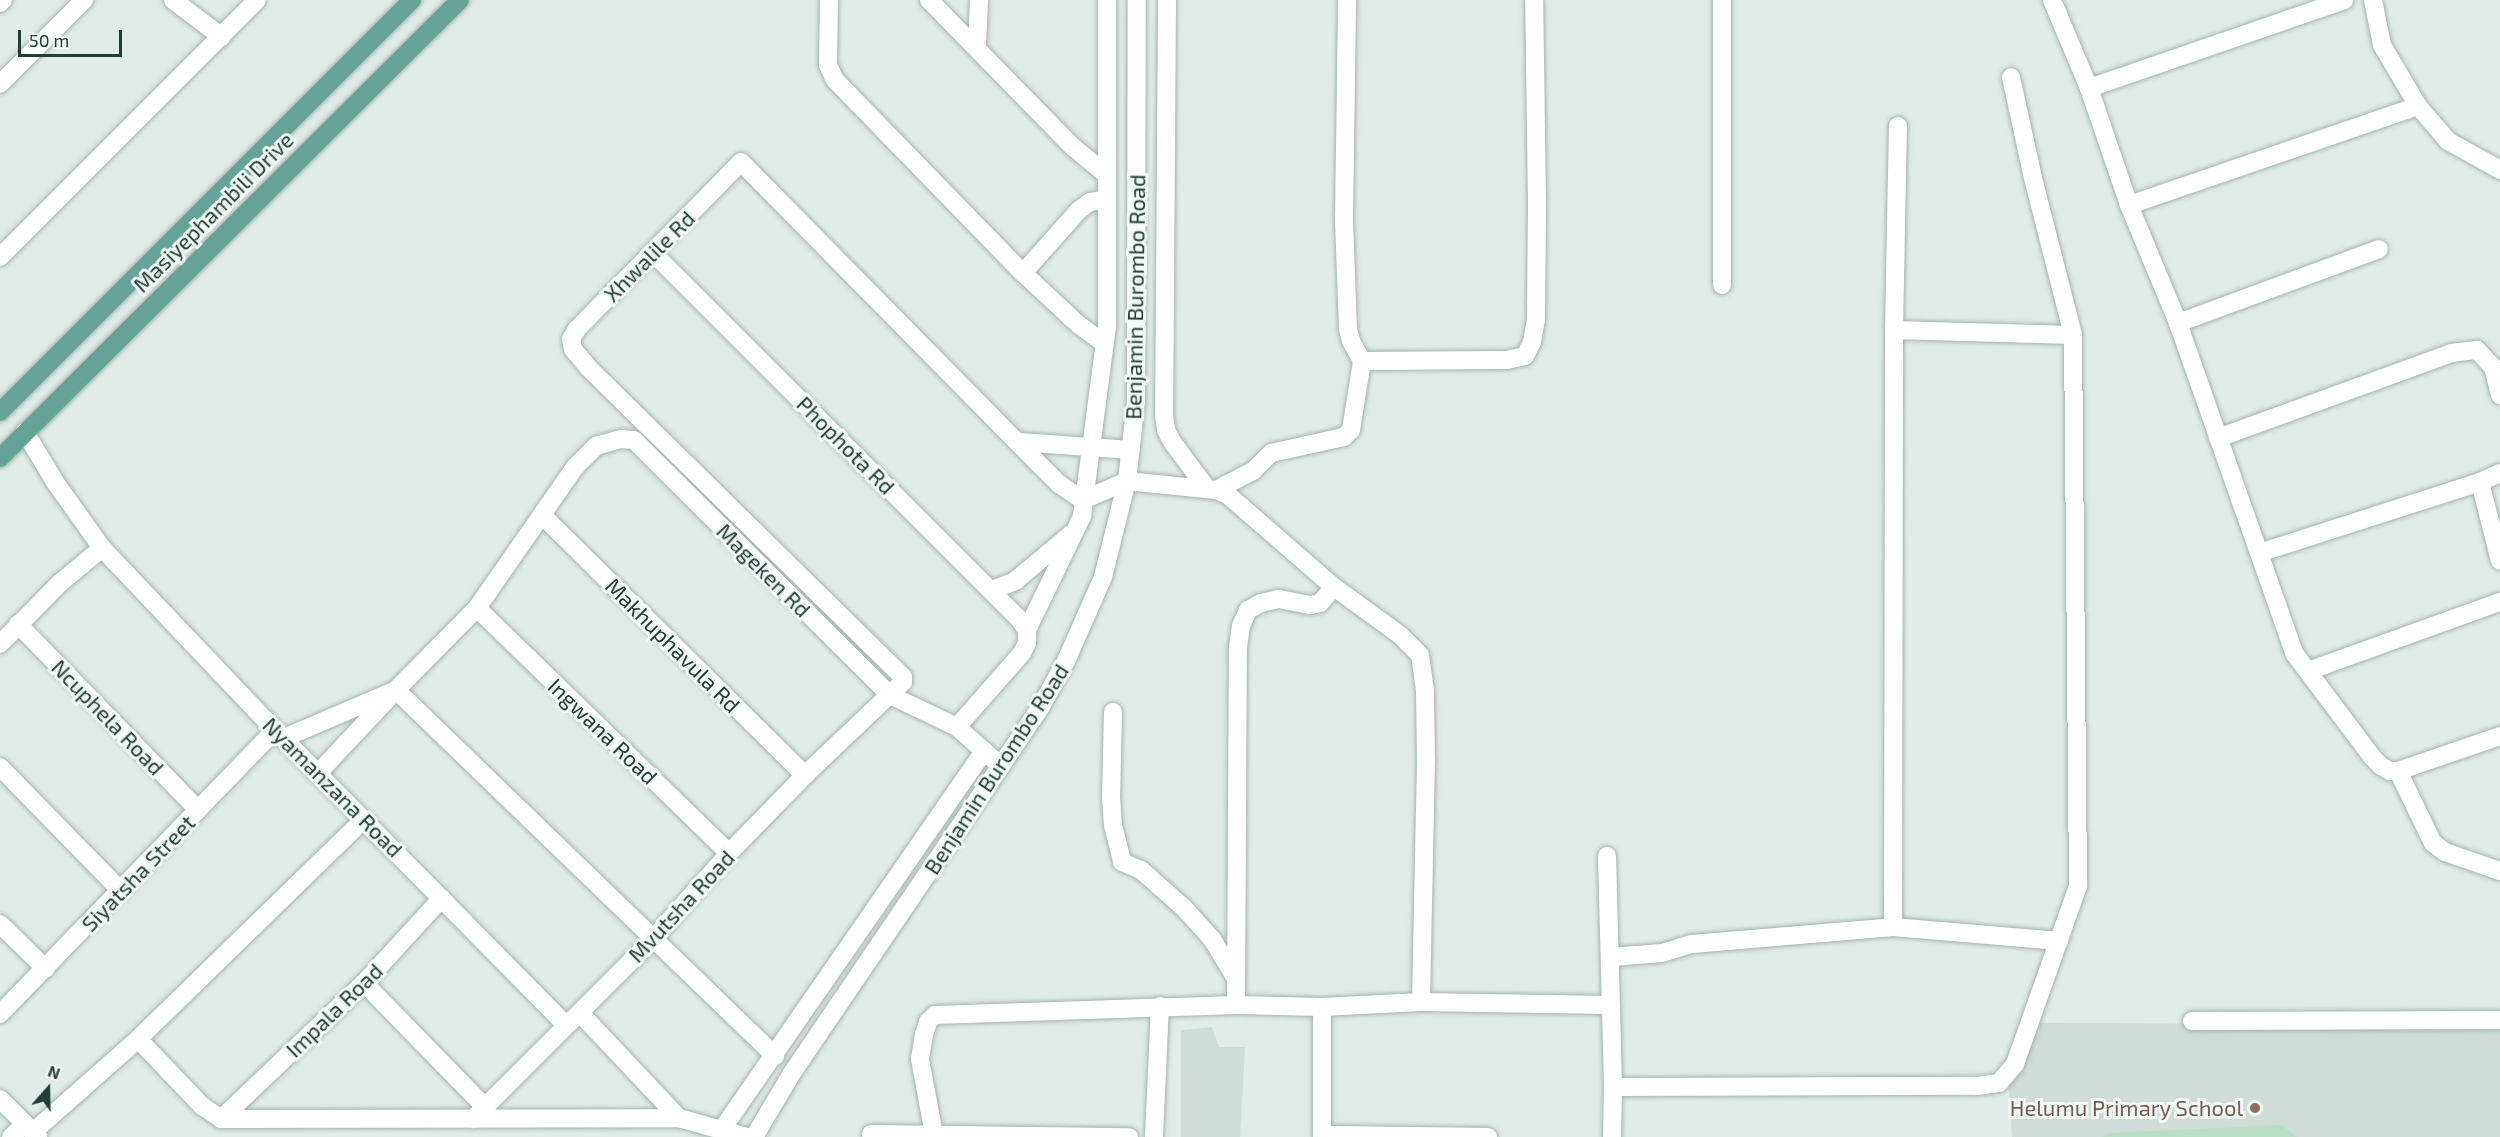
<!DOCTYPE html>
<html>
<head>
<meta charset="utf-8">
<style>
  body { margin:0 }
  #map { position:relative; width:2500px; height:1137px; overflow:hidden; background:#e1ece8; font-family:"Exo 2",sans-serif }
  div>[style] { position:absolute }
  .built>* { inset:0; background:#cfdcd7 }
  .green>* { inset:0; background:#baddc6 }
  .roads { filter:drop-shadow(0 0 2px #a4b4af) drop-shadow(0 0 2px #a4b4af) }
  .minor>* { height:18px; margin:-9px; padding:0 9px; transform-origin:9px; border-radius:9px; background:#fff }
  .major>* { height:18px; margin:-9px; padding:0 9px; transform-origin:9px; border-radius:9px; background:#65a297 }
  .dots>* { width:16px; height:16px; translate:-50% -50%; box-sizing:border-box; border:3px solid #f2f8f6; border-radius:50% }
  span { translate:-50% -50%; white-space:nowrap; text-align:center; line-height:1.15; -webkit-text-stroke:6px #f2f8f6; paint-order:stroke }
  .street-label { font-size:22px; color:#213d37 }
  .education-label { font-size:22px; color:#785e54 }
  .right { translate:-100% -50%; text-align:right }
  .north { position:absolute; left:18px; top:1059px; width:60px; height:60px; -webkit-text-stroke:4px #f2f8f6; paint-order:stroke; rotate:20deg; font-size:16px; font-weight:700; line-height:24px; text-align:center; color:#213d37 }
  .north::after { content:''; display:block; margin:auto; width:21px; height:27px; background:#213d37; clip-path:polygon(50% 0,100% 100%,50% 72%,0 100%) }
  .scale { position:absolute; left:18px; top:30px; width:104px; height:27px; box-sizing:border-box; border:3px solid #213d37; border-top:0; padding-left:8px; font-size:18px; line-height:21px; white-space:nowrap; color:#213d37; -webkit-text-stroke:4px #f2f8f6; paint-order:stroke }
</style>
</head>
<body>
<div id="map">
  <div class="built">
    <i style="clip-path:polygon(2035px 1023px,2500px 1025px,2500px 1137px,2012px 1137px,2008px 1079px)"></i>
    <i style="clip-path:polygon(1212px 1027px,1219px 1047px,1245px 1047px,1240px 1137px,1181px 1137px,1181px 1030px)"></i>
  </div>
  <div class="green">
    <i style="clip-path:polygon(2282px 1125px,2297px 1137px,2103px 1137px,2110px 1133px)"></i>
  </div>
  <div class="roads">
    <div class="minor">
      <i style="left:173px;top:0;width:61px;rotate:37.1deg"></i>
      <i style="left:829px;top:0;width:65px;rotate:90.9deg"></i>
      <i style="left:828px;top:65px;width:17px;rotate:65deg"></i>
      <i style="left:835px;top:80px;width:269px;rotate:45.8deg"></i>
      <i style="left:1023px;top:273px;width:76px;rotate:42.9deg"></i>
      <i style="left:1079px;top:325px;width:31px;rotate:36deg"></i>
      <i style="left:929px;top:0;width:206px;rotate:45.6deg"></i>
      <i style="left:1073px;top:147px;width:44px;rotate:39.5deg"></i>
      <i style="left:1167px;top:0;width:415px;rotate:90.4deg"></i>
      <i style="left:1164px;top:415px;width:15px;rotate:82deg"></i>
      <i style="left:1166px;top:430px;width:15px;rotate:62deg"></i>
      <i style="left:1173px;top:443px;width:54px;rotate:53.3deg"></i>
      <i style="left:1722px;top:0;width:285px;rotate:90deg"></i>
      <i style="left:2052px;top:0;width:95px;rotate:67.2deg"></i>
      <i style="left:2089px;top:88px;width:124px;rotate:71.1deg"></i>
      <i style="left:2129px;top:205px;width:128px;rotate:67.4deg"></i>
      <i style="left:2178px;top:323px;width:350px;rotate:70.6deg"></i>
      <i style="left:2294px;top:653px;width:130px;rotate:53.1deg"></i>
      <i style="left:2372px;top:757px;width:13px;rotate:45deg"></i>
      <i style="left:2381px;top:766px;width:10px;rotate:29deg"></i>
      <i style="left:2390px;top:771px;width:8px"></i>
      <i style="left:2398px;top:771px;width:80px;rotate:64.1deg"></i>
      <i style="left:2433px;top:843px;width:15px;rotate:37deg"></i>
      <i style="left:2445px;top:852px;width:58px;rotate:19.1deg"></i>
      <i style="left:2373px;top:0;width:46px;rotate:78.7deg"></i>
      <i style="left:2382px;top:45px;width:71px;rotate:59.5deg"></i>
      <i style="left:2418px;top:106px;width:46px;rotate:49.4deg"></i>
      <i style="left:2448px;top:141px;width:60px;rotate:29.1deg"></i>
      <i style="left:0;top:3px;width:4px;rotate:-45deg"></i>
      <i style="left:977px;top:46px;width:46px;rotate:-87.5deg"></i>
      <i style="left:0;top:84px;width:119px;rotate:-45deg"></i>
      <i style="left:2089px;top:88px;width:270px;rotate:-19deg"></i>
      <i style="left:2129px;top:205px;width:305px;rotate:-18.9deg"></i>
      <i style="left:653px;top:253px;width:519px;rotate:45deg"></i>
      <i style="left:1020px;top:620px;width:12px;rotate:55deg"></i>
      <i style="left:1027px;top:630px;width:13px;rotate:90deg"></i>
      <i style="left:1027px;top:643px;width:11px;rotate:117deg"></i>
      <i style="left:1022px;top:653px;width:98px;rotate:131.3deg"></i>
      <i style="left:0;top:257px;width:363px;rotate:-45deg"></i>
      <i style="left:1023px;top:273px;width:84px;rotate:-48.4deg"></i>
      <i style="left:1079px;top:210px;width:14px;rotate:-36deg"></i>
      <i style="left:1090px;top:202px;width:17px;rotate:-10deg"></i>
      <i style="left:2178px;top:323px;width:214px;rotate:-20.2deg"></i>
      <i style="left:1894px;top:330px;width:179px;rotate:1.6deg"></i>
      <i style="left:1362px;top:361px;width:145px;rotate:-0.4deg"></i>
      <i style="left:1507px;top:360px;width:18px;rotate:-13deg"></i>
      <i style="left:1525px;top:356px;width:16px;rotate:-63deg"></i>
      <i style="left:1532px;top:342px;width:22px;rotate:-80deg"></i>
      <i style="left:1536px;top:320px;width:117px;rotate:-89.5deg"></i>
      <i style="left:1537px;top:203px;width:203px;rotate:-90.8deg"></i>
      <i style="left:25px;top:432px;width:58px;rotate:59deg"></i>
      <i style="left:55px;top:482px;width:81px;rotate:54.5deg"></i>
      <i style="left:102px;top:548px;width:251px;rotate:46.5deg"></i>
      <i style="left:275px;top:730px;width:414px;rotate:45.4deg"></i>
      <i style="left:2218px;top:438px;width:248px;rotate:-20deg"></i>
      <i style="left:2451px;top:353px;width:26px;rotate:-7deg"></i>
      <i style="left:2477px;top:350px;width:23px;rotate:47deg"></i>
      <i style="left:2493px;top:367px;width:29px;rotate:76deg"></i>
      <i style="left:1020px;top:442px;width:111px;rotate:4.1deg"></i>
      <i style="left:2480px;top:482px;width:81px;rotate:75.8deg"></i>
      <i style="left:1216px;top:490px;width:42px;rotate:-27.2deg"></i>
      <i style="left:1253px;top:471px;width:25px;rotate:-45deg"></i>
      <i style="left:1271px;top:453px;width:75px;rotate:-12.4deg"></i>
      <i style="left:1344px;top:437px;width:10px;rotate:-45deg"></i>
      <i style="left:1351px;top:430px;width:70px;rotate:-80.9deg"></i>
      <i style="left:1362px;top:361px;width:23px;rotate:-119deg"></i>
      <i style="left:1351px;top:341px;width:12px;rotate:-104deg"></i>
      <i style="left:1348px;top:329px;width:109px;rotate:-92.1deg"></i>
      <i style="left:1344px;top:220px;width:220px;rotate:-89.2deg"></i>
      <i style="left:1083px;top:500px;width:48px;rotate:-23.4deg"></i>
      <i style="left:1127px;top:481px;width:89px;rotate:5.8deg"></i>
      <i style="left:1216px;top:490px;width:13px;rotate:23deg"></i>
      <i style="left:1228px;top:495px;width:140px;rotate:41deg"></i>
      <i style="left:1334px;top:587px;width:82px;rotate:36deg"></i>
      <i style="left:1400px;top:635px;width:28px;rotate:45deg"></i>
      <i style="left:1420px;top:655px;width:37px;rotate:82deg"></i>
      <i style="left:1425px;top:692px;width:69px;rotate:89.2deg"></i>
      <i style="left:1426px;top:761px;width:241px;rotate:91.2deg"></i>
      <i style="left:542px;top:515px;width:370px;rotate:44.7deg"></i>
      <i style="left:2259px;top:553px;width:232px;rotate:-17.8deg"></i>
      <i style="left:2480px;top:482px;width:22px;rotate:-24deg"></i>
      <i style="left:992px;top:590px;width:25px;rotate:-21deg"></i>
      <i style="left:1015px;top:581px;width:73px;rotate:-40deg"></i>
      <i style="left:477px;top:608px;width:351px;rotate:44.2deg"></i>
      <i style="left:18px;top:624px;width:259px;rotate:45.9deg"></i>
      <i style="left:1027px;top:630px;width:127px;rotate:-64.2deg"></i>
      <i style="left:1082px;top:516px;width:191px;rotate:-82.5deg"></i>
      <i style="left:1107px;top:327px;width:327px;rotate:-90deg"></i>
      <i style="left:0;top:644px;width:86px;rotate:-45.5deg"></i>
      <i style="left:60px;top:583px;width:55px;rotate:-39.8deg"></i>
      <i style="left:2308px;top:671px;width:204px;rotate:-19.8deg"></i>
      <i style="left:1113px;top:712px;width:85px;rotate:91.3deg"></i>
      <i style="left:1111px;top:797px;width:28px;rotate:86deg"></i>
      <i style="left:1113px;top:825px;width:38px;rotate:76deg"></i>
      <i style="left:1122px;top:862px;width:21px;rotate:23deg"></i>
      <i style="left:1141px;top:870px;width:57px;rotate:41.5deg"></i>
      <i style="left:1184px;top:908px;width:42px;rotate:47.9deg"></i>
      <i style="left:1212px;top:939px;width:44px;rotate:58.8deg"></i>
      <i style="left:284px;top:738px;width:122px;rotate:-23.2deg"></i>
      <i style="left:396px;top:690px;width:115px;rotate:-45.4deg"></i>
      <i style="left:477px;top:608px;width:172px;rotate:-55.2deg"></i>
      <i style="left:575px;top:467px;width:30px;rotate:-45deg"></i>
      <i style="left:596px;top:446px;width:26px;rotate:-16deg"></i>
      <i style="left:621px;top:439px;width:13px;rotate:4deg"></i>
      <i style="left:634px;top:440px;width:361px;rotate:44.9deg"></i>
      <i style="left:890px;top:695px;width:74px;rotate:25.5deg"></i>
      <i style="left:957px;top:727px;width:59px;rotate:41.6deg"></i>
      <i style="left:0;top:767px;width:173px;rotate:45.7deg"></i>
      <i style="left:2398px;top:771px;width:108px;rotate:-18.9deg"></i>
      <i style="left:319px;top:772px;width:112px;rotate:-46.8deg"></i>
      <i style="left:396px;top:690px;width:527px;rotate:44deg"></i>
      <i style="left:1607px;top:856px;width:231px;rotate:88.5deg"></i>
      <i style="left:1613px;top:1087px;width:50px;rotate:91.1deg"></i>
      <i style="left:0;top:924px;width:64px;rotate:44.4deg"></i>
      <i style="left:1893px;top:927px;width:597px;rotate:-89.9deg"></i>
      <i style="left:1894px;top:330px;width:204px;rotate:-88.9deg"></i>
      <i style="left:1611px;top:957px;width:51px;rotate:-4.5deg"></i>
      <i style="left:1662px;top:953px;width:31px;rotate:-17deg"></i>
      <i style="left:1692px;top:944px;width:202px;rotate:-4.8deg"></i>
      <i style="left:1893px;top:927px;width:167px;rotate:4.8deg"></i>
      <i style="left:364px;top:983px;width:175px;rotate:45.7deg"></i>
      <i style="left:1236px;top:1005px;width:358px;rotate:-89.7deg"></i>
      <i style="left:1238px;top:647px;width:21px;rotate:-82deg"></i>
      <i style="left:1241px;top:626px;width:17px;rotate:-66deg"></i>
      <i style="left:1248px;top:610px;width:15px;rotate:-28deg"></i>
      <i style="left:1261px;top:603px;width:18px;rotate:-13deg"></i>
      <i style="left:1279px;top:599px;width:32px;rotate:11deg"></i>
      <i style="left:1310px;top:605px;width:10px;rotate:-11deg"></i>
      <i style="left:1320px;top:603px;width:21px;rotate:-49deg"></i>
      <i style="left:580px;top:1013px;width:144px;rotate:46.7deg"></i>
      <i style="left:0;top:1014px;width:395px;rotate:-45.9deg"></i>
      <i style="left:2192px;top:1021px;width:308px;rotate:-0.2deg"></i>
      <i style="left:138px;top:1039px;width:93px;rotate:46.3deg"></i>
      <i style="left:202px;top:1106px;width:23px;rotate:34deg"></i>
      <i style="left:221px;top:1119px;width:458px;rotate:-0.1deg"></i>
      <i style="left:679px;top:1118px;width:71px;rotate:15.6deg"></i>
      <i style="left:1613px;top:1087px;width:364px;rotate:-0.2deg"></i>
      <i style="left:1977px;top:1086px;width:22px;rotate:-8deg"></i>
      <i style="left:1999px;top:1083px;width:25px;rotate:-50deg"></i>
      <i style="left:2015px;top:1064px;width:189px;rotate:-70.5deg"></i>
      <i style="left:2078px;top:886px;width:551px;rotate:-90.52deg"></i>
      <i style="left:2073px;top:335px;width:162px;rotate:-104.3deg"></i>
      <i style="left:2033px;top:178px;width:103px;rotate:-102.3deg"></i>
      <i style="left:0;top:1099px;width:54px;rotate:45deg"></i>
      <i style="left:221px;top:1119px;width:197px;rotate:-43.6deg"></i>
      <i style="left:364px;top:983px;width:115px;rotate:-47.5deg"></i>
      <i style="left:473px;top:1119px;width:255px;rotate:-45deg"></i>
      <i style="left:653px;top:939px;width:115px;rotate:-48.5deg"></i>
      <i style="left:729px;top:853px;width:109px;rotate:-45.7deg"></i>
      <i style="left:805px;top:775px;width:135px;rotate:-43.5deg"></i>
      <i style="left:903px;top:682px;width:5px;rotate:-90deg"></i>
      <i style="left:903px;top:677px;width:442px;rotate:-135.5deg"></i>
      <i style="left:588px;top:367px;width:23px;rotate:-130deg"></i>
      <i style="left:573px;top:349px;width:10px;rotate:-101deg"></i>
      <i style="left:571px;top:339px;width:12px;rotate:-59deg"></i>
      <i style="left:577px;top:329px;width:226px;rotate:-45.5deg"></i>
      <i style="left:735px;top:168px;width:8px;rotate:-45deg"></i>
      <i style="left:741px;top:162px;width:426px;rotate:45.4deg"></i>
      <i style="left:1040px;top:465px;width:27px;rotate:45deg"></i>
      <i style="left:1059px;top:484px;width:29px;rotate:34deg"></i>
      <i style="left:723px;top:1128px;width:459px;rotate:-55.3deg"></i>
      <i style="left:33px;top:1132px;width:140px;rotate:-41.5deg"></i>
      <i style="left:138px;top:1039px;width:315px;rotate:-44.2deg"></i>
      <i style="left:871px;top:1134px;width:258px;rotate:0.7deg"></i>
      <i style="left:934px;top:1134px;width:76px;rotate:-100.6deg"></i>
      <i style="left:920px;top:1059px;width:24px;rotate:-81deg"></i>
      <i style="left:924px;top:1035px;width:14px;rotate:-73deg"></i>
      <i style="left:928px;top:1022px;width:10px;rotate:-45deg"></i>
      <i style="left:935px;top:1015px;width:301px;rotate:-1.9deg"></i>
      <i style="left:1236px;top:1005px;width:86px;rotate:1.3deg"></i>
      <i style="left:1322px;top:1007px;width:99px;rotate:-2.9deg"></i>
      <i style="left:1421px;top:1002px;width:189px;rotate:0.9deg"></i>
      <i style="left:1322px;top:1135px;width:166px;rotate:0.7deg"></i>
      <i style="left:11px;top:1137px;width:19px;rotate:-43deg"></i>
      <i style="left:754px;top:1137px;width:74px;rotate:-59.3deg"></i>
      <i style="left:792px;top:1073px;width:443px;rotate:-55.8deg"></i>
      <i style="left:1041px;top:706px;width:51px;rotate:-60.9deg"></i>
      <i style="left:1066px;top:661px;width:92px;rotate:-66.2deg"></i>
      <i style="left:1103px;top:577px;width:99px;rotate:-76deg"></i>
      <i style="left:1127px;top:481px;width:81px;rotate:-83.6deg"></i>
      <i style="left:1136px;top:401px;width:401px;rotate:-89.9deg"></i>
      <i style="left:1154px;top:1137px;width:131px;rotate:-87.4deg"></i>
      <i style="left:1322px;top:1137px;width:130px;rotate:-90deg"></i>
    </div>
    <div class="major">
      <i style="left:0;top:412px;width:583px;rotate:-45deg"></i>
      <i style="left:0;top:458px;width:649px;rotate:-44.88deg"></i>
    </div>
  </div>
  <div class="dots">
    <i style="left:2255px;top:1108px;background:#8d6e63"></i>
  </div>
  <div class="street-label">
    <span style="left:213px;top:212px;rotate:-45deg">Masiyephambili Drive</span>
    <span style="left:649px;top:256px;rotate:-45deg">Xhwalile Rd</span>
    <span style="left:1135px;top:297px;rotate:-89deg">Benjamin Burombo Road</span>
    <span style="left:846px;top:445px;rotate:45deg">Phophota Rd</span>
    <span style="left:764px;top:570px;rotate:45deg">Mageken Rd</span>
    <span style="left:673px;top:645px;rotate:45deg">Makhuphavula Rd</span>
    <span style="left:108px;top:717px;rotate:46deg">Ncuphela Road</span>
    <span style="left:603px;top:731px;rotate:44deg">Ingwana Road</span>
    <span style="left:996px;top:769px;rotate:-57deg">Benjamin Burombo Road</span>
    <span style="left:333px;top:787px;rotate:45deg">Nyamanzana Road</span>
    <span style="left:138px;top:873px;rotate:-46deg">Siyatsha Street</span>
    <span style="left:681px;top:906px;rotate:-47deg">Mvutsha Road</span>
    <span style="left:334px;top:1010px;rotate:-44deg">Impala Road</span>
  </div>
  <div class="education-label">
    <span class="right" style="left:2243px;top:1108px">Helumu Primary School</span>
  </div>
  <div class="north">N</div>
  <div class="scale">50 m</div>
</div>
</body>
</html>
